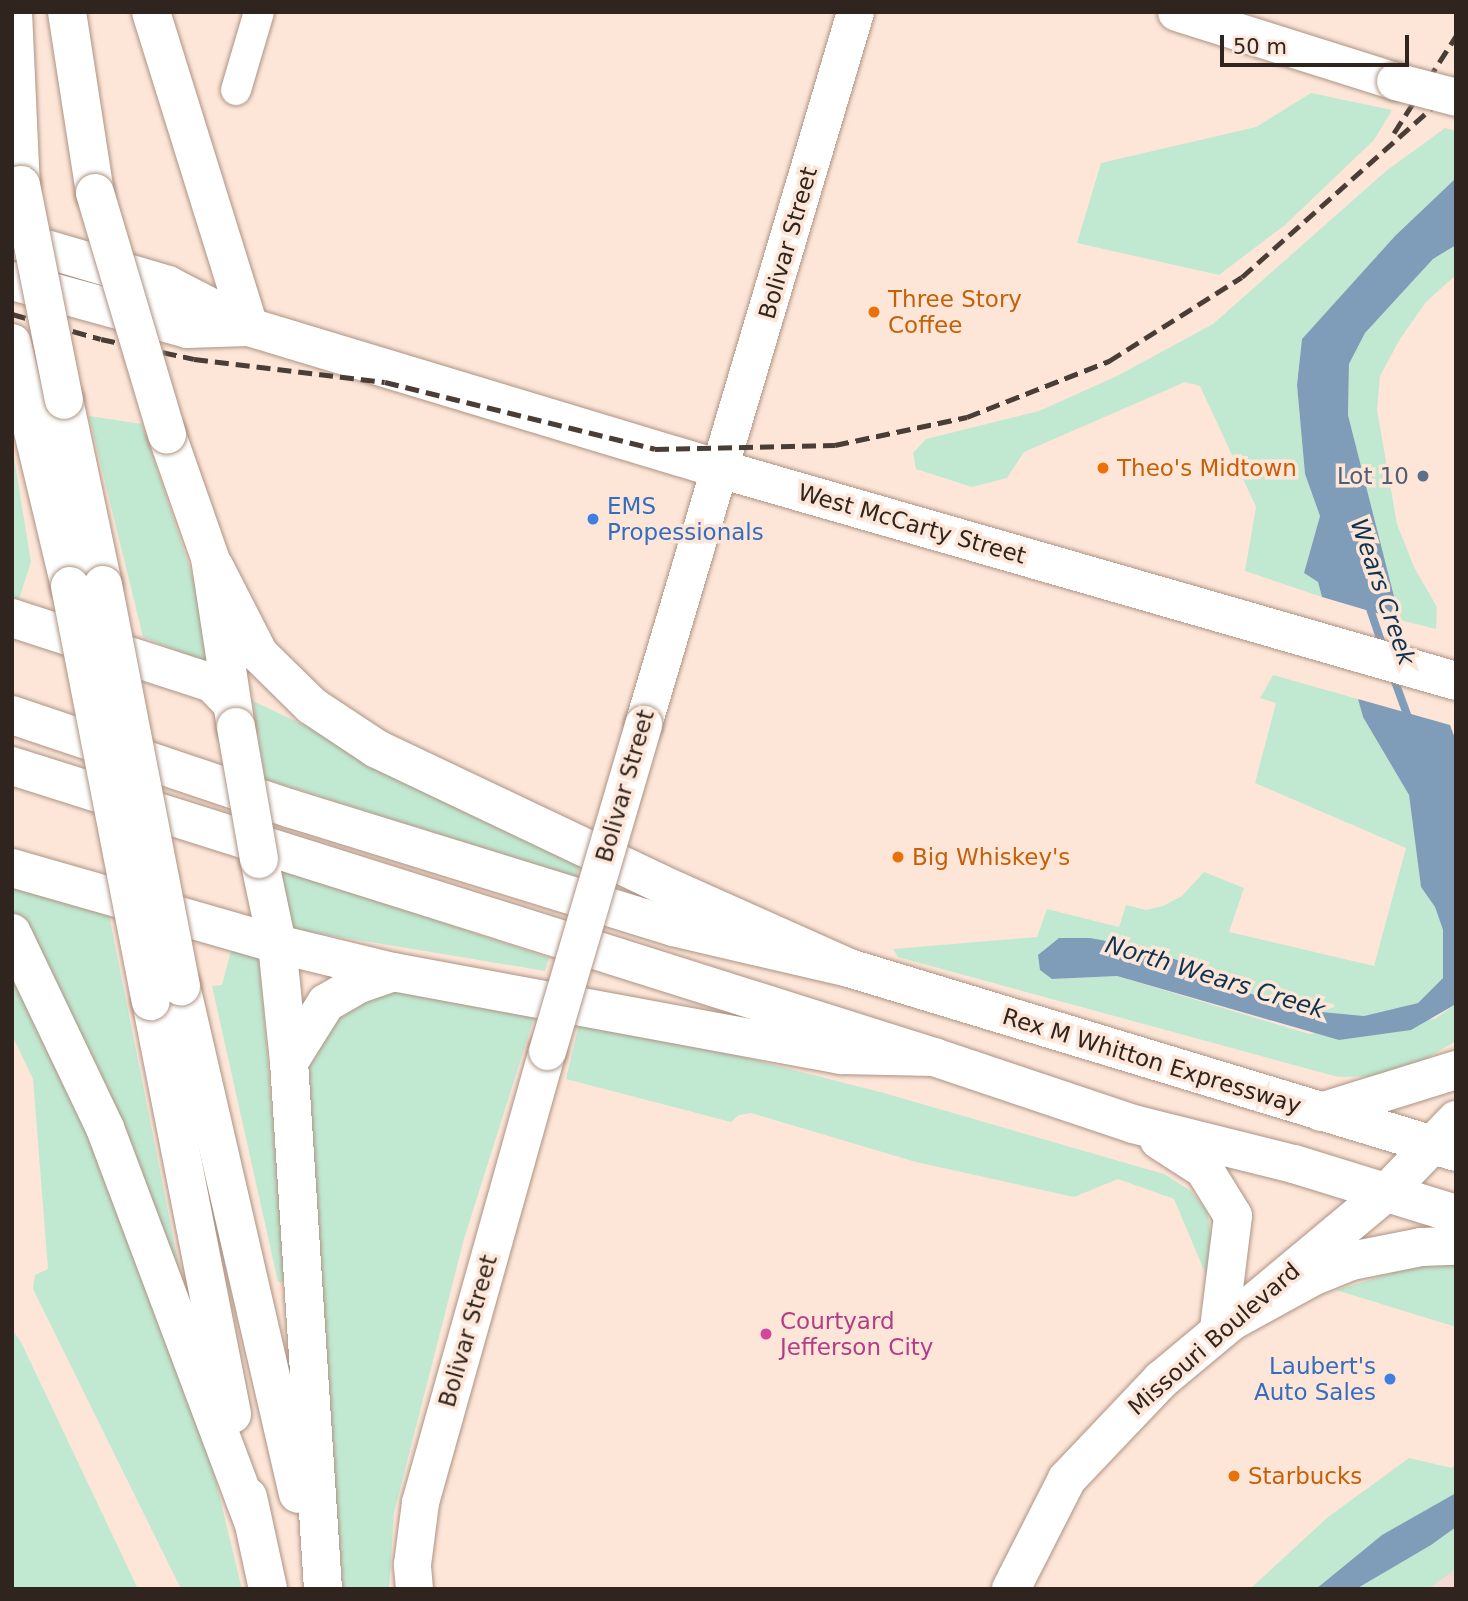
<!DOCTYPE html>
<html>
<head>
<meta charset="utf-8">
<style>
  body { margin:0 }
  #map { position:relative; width:1468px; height:1601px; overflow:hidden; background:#fde6d8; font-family:"DejaVu Sans",sans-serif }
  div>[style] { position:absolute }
  .industrial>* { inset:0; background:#f4dad4 }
  .green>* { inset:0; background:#c1e9d2 }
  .water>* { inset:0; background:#7f9db9 }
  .stream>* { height:8px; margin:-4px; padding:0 4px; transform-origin:4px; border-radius:4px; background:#7f9db9 }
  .roads { filter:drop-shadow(0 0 2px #ad9383) drop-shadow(0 0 2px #ad9383) }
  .minor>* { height:30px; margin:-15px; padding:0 15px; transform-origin:15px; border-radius:15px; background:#fff }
  .tertiary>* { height:37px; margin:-18.5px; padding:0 18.5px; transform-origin:18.5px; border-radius:18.5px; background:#fff }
  .secondary>* { height:38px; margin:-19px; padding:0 19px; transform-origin:19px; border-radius:19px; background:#fff }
  .trunk>* { height:38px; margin:-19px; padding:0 19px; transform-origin:19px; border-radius:19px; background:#fff }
  .motorway>* { height:38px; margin:-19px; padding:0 19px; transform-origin:19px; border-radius:19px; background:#fff }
  .rail>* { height:5px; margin-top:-2.5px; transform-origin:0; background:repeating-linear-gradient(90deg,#493d35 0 14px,transparent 0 21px) }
  .bridges { filter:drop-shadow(0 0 2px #ad9383) drop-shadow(0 0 2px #ad9383) }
  .tertiary-bridge>* { height:37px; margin:-18.5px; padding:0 18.5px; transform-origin:18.5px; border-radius:18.5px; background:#fff }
  .motorway-bridge>* { height:38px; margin:-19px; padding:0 19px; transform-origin:19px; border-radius:19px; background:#fff }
  .dots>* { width:19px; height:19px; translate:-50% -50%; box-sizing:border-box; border:4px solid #fde6d8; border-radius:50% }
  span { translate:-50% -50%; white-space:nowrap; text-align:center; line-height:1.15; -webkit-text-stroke:7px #fde6d8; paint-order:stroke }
  .street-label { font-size:23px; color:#2f251e }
  .food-label { font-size:23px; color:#c56008 }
  .left { translate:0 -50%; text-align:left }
  .service-label { font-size:23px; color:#4e5e75 }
  .right { translate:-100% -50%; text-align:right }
  .shop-label { font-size:23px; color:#366cbe }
  .hotel-label { font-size:23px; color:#b23c85 }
  .water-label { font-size:24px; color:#0e3350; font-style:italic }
  .frame { position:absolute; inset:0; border:14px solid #2f251e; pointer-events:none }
  .scale { position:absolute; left:1220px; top:35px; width:189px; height:32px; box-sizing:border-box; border:4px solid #2f251e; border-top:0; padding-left:9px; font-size:21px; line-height:24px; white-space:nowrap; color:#2f251e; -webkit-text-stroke:5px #fde6d8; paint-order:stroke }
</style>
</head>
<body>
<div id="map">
  <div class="industrial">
    <i style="clip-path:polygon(1456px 1569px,1456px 1589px,1428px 1589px,1430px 1584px)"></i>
  </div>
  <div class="green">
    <i style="clip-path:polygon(1311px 93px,1392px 110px,1374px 140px,1285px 225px,1219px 275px,1077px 243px,1101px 163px,1256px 127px)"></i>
    <i style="clip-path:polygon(1445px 128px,1456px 131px,1456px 178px,1395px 236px,1302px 339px,1297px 385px,1305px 474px,1320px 516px,1304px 573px,1318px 582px,1322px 597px,1245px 571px,1256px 507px,1200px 386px,1185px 382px,1024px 452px,1007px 478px,972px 487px,916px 469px,913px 453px,926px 439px,1039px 411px,1117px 376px,1213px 324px,1386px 171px)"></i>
    <i style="clip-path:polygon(1456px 245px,1456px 275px,1426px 302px,1400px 339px,1380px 376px,1377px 410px,1397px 524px,1414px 567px,1437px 607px,1436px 629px,1400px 620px,1348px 415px,1349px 364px,1365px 333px,1433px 259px)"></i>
    <i style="clip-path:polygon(89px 416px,142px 424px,205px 614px,208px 663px,143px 637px)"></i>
    <i style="clip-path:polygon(12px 445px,31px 562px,19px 599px,12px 597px)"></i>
    <i style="clip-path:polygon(1273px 675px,1358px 699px,1363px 717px,1409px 795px,1421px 887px,1435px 907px,1443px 930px,1443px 978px,1418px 1003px,1364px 1016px,1301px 1010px,1230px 987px,1189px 964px,1139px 947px,1052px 979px,1117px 976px,1309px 1034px,1435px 1019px,1456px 1004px,1456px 1041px,1413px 1066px,1380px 1076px,1338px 1077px,898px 957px,893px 949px,1037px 937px,1047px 909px,1119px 927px,1126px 905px,1146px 910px,1163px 906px,1182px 896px,1204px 872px,1244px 888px,1229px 932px,1374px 966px,1406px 848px,1255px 783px,1276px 703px,1260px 698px)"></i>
    <i style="clip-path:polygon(253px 701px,582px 856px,576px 877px,265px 779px)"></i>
    <i style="clip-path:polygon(278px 867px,549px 958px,545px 971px,292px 929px)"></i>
    <i style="clip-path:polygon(12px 879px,109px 915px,182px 1281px,12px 908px)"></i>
    <i style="clip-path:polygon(232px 947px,259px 956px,286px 1281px,278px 1282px,212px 986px,222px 985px)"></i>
    <i style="clip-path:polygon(12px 967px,88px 1134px,205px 1437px,242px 1589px,181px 1589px,33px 1289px,35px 1275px,48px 1269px,33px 1079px,12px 1035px)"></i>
    <i style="clip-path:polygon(375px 986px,537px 1008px,464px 1239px,394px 1513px,389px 1589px,343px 1589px,301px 1106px,315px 1031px)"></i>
    <i style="clip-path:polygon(581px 1016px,884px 1093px,1164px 1174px,1191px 1191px,1207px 1212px,1214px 1254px,1206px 1275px,1174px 1199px,1118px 1179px,1074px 1197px,916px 1162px,751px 1113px,739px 1115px,731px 1122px,566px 1079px)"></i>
    <i style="clip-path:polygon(1456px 1259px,1456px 1327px,1336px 1290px,1393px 1273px,1397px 1264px)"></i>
    <i style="clip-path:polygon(12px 1329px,21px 1342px,138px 1589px,12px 1589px)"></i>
    <i style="clip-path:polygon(1409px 1458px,1452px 1468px,1456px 1462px,1456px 1569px,1428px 1589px,1250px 1589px,1328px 1517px)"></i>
  </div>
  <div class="water">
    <i style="clip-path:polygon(1456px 178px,1456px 245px,1433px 259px,1365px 333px,1349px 364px,1348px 415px,1400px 620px,1322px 597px,1318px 582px,1304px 573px,1320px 516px,1305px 474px,1297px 385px,1302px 339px,1395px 236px)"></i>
    <i style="clip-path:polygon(1358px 699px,1450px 725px,1456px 741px,1456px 1004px,1411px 1030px,1339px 1040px,1117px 976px,1052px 979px,1040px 970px,1038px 955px,1059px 938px,1090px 938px,1139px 947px,1189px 964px,1230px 987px,1301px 1010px,1364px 1016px,1418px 1003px,1443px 978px,1443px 930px,1435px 907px,1421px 887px,1409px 795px,1363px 717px)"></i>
    <i style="clip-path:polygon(1456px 1493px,1456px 1527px,1431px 1545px,1356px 1589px,1316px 1589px,1382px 1535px)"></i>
  </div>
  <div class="stream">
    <i style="left:1368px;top:603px;width:46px;rotate:71.2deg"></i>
    <i style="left:1393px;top:676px;width:47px;rotate:70deg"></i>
  </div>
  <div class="roads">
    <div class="minor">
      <i style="left:236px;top:90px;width:81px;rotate:-73.6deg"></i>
    </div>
    <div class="tertiary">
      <i style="left:1176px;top:12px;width:230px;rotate:17.5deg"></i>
      <i style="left:643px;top:724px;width:743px;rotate:-73.42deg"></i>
      <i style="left:414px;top:1589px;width:25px;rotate:-95deg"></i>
      <i style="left:412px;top:1564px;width:63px;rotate:-82.6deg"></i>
      <i style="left:420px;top:1502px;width:469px;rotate:-74.3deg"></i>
    </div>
    <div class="secondary">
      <i style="left:12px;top:239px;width:163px;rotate:16.4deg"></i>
      <i style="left:168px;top:285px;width:91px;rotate:27.4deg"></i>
      <i style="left:249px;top:327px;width:492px;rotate:16.8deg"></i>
      <i style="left:720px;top:469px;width:766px;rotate:16.07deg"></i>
      <i style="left:12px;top:281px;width:181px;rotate:15.3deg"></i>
      <i style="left:187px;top:329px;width:60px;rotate:-1.9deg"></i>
      <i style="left:1011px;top:1589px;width:123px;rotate:-63deg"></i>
      <i style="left:1067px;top:1479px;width:137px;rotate:-46.5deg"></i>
      <i style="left:1161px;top:1380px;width:294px;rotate:-39.8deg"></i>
      <i style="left:1387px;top:1192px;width:100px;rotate:-46.2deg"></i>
    </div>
    <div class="trunk">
      <i style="left:214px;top:566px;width:99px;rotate:62.9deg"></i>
      <i style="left:259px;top:654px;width:74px;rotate:44.5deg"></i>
      <i style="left:312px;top:706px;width:78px;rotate:33.5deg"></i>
      <i style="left:377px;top:749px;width:312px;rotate:25.4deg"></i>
      <i style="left:659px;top:883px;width:208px;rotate:24.1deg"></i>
      <i style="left:849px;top:968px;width:634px;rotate:16.86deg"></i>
      <i style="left:277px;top:944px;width:119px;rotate:13.6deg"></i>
      <i style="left:393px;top:972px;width:457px;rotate:10.5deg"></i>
      <i style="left:842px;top:1055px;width:92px;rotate:1.2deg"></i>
      <i style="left:934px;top:1057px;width:210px;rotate:18.6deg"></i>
      <i style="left:1133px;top:1124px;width:166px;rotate:14deg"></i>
      <i style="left:1294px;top:1164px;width:170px;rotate:17.2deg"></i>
      <i style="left:289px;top:1062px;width:70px;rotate:-57.9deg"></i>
      <i style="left:326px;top:1003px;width:38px;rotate:-30deg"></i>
      <i style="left:359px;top:984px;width:36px;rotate:-19deg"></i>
      <i style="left:1321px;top:1112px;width:141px;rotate:-17.3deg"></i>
      <i style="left:1159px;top:1140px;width:54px;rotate:32.8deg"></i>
      <i style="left:1204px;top:1169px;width:55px;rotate:58.3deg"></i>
      <i style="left:1233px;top:1216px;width:113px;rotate:97.1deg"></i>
      <i style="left:1219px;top:1328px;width:106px;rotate:-28.7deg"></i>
      <i style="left:1312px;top:1277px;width:42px;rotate:-22.3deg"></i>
      <i style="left:1351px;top:1261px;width:71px;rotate:-11.3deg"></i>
      <i style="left:1421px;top:1247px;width:35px;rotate:-2deg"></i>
    </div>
    <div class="motorway">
      <i style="left:13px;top:12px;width:173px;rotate:87.4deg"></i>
      <i style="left:67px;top:12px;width:183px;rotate:81.2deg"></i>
      <i style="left:151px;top:12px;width:330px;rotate:72.7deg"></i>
      <i style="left:12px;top:343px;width:250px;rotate:76.6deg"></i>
      <i style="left:64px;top:400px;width:189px;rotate:78.1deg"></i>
      <i style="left:167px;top:435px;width:130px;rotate:70.7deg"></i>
      <i style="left:210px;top:558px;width:171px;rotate:81.3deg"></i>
      <i style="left:12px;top:618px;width:210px;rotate:18deg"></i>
      <i style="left:212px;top:683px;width:29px;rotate:46deg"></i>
      <i style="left:12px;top:715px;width:295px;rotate:18.6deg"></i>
      <i style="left:292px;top:809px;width:399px;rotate:17.2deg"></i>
      <i style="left:673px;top:927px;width:181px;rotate:13.1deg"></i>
      <i style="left:12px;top:766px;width:967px;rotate:17.52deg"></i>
      <i style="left:259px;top:859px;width:87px;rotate:78deg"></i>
      <i style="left:277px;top:944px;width:119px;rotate:84.2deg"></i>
      <i style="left:289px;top:1062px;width:528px;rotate:86.31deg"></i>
      <i style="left:12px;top:868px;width:276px;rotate:16deg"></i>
      <i style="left:12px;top:933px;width:216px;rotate:64.5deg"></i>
      <i style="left:105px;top:1128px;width:420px;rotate:69.4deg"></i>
      <i style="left:181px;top:986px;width:521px;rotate:77.03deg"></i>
      <i style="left:151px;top:1001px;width:421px;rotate:78.9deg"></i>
      <i style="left:248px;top:1497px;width:94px;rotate:77.7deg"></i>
    </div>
  </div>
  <div class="rail">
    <i style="left:1394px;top:133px;width:115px;rotate:-57.4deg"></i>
    <i style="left:12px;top:314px;width:92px;rotate:15.7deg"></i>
    <i style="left:101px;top:339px;width:95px;rotate:12.1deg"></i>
    <i style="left:194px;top:359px;width:192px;rotate:6.9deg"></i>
    <i style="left:385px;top:382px;width:278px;rotate:13.9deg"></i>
    <i style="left:655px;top:449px;width:180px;rotate:-1.3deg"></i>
    <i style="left:835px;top:445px;width:135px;rotate:-12deg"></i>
    <i style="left:967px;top:417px;width:153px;rotate:-21.5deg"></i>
    <i style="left:1109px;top:361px;width:157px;rotate:-32.3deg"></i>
    <i style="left:1242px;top:277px;width:287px;rotate:-41.7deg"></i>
  </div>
  <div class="bridges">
    <div class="tertiary-bridge">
      <i style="left:1395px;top:81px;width:63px;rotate:14.7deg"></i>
      <i style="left:547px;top:1051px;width:341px;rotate:-73.6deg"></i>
    </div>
    <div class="motorway-bridge">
      <i style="left:21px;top:185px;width:219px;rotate:78.7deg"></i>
      <i style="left:95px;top:193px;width:252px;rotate:73.4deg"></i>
      <i style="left:103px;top:585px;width:409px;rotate:79deg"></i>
      <i style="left:70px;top:586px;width:423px;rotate:79deg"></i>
      <i style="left:236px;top:727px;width:134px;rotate:80.1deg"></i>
    </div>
  </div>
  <div class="dots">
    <i style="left:874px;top:312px;background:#e8710a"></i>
    <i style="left:1103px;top:468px;background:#e8710a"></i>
    <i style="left:1423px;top:476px;background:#5c6f8a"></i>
    <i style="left:593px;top:519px;background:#3f7fe0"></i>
    <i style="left:898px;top:857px;background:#e8710a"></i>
    <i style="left:766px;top:1334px;background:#d1479c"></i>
    <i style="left:1390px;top:1379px;background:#3f7fe0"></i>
    <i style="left:1234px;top:1476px;background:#e8710a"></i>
  </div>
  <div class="street-label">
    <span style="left:788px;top:243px;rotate:-74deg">Bolivar Street</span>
    <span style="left:912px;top:524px;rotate:16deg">West McCarty Street</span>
    <span style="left:625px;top:786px;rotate:-74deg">Bolivar Street</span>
    <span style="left:1152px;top:1061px;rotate:17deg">Rex M Whitton Expressway</span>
    <span style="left:468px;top:1331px;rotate:-74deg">Bolivar Street</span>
    <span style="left:1214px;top:1339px;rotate:-41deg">Missouri Boulevard</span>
  </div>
  <div class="food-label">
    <span class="left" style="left:888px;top:312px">Three Story<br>Coffee</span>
    <span class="left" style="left:1117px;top:468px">Theo's Midtown</span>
    <span class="left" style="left:912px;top:857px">Big Whiskey's</span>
    <span class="left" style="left:1248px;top:1476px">Starbucks</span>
  </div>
  <div class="service-label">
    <span class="right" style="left:1409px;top:476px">Lot 10</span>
  </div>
  <div class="shop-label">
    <span class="left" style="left:607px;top:519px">EMS<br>Propessionals</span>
    <span class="right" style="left:1376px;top:1379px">Laubert's<br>Auto Sales</span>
  </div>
  <div class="hotel-label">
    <span class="left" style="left:780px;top:1334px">Courtyard<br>Jefferson City</span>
  </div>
  <div class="water-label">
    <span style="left:1382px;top:592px;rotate:71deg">Wears Creek</span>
    <span style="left:1215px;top:978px;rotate:17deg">North Wears Creek</span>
  </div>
  <div class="frame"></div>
  <div class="scale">50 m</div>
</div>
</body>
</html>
